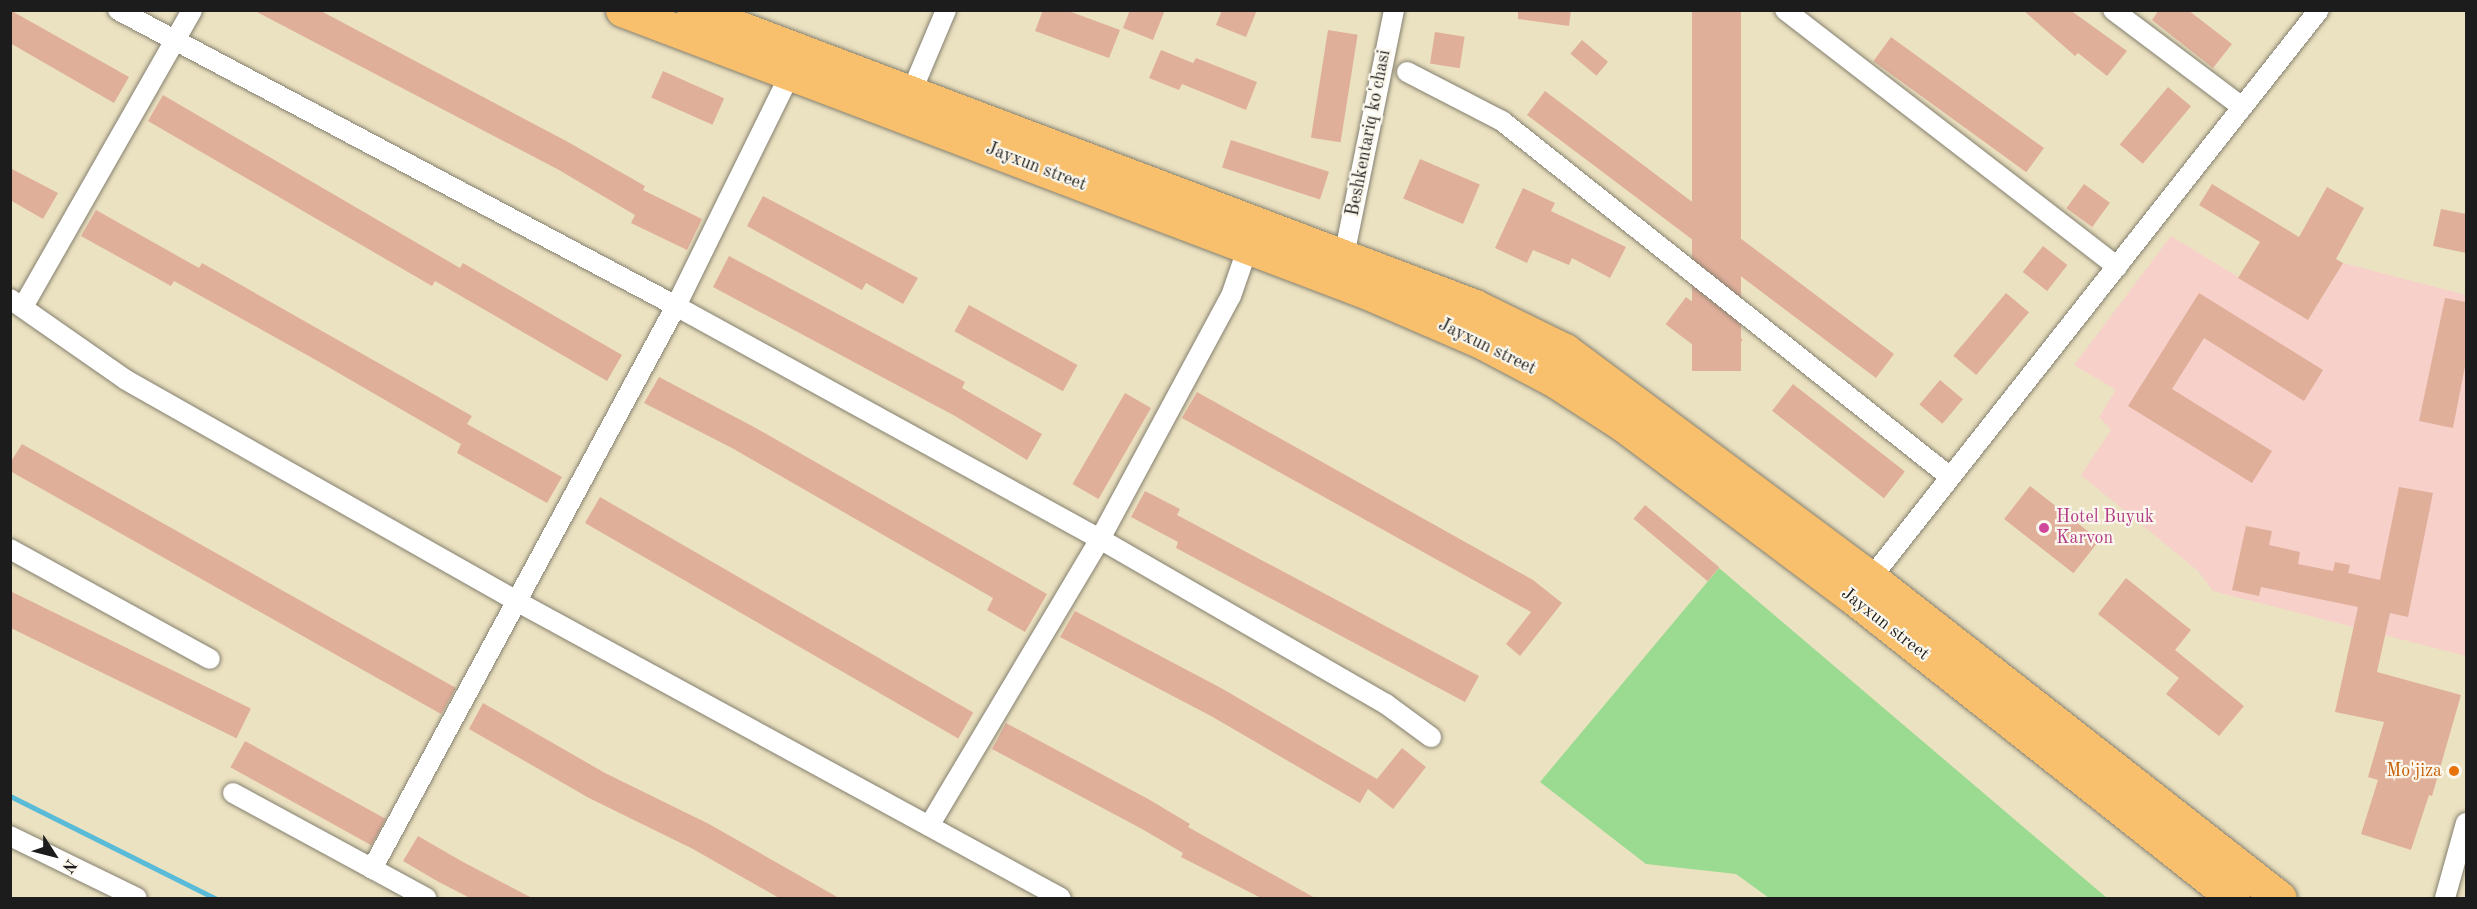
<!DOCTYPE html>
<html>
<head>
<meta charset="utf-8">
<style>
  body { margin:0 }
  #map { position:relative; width:2477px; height:909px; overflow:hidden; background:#ebe2c1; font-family:"Old Standard TT",serif }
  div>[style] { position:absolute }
  .built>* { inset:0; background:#f7d0ca }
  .green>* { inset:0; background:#9bdb91 }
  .stream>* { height:5px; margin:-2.5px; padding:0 2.5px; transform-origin:2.5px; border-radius:2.5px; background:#59bbd8 }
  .building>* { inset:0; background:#e0af9a; transform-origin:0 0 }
  .roads { filter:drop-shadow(0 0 2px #847f6e) drop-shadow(0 0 2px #847f6e) }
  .street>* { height:20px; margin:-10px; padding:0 10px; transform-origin:10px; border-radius:10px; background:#fff }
  .highway>* { height:33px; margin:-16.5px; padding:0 16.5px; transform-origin:16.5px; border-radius:16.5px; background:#f8bf6c }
  .dots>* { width:16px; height:16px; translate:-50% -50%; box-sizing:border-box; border:3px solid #fbf7ec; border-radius:50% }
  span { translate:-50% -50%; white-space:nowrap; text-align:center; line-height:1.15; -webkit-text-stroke:4.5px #fbf7ec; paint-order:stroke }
  .street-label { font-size:18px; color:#1c1c1c }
  .hotel-label { font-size:18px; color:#b23c85 }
  .left { translate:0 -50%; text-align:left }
  .food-label { font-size:18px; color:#c56008 }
  .right { translate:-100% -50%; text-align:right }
  .frame { position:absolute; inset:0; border:12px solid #1c1c1c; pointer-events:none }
  .north { position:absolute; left:24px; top:825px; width:60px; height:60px; -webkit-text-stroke:4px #fbf7ec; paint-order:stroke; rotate:126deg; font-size:16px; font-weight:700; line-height:24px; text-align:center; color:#1c1c1c }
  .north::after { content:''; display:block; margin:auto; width:21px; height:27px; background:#1c1c1c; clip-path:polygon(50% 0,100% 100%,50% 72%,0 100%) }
</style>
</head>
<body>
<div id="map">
  <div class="built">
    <i style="clip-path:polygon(2171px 236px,2308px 320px,2343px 263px,2466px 295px,2466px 656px,2213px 591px,2198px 571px,2081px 475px,2111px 430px,2099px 417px,2116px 390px,2074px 365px)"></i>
  </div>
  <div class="green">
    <i style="clip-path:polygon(1719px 568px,2107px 898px,1769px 898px,1736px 874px,1646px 864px,1540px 782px)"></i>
  </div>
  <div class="stream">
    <i style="left:10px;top:796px;width:229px;rotate:26.5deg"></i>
  </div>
  <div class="building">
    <i style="clip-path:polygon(10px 10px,129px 77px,114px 103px,10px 43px)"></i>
    <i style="clip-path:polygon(253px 10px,319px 10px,568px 142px,645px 186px,643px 190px,702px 219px,687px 250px,631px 223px,635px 215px,559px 170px)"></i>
    <i style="clip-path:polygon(1043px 10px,1066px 10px,1120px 30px,1109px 58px,1035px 31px)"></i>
    <i style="clip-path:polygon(1130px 10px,1165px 10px,1153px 40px,1123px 28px)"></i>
    <i style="clip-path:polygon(1222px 10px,1257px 10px,1246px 37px,1216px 25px)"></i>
    <i style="clip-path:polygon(1518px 10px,1571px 10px,1569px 26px,1518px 19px)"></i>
    <i style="left:1692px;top:10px;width:49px;height:361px"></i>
    <i style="clip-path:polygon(2023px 10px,2070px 10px,2127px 51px,2107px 76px,2078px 53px,2075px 56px)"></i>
    <i style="clip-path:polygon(2159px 10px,2188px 10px,2232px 44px,2213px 68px,2152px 20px)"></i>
    <i style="left:1328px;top:30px;width:30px;height:109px;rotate:9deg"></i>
    <i style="left:1435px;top:32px;width:30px;height:32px;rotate:9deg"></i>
    <i style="left:1891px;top:37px;width:189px;height:30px;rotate:36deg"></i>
    <i style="left:1582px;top:40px;width:34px;height:18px;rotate:40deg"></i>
    <i style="clip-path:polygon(1161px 50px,1193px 63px,1196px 58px,1257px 82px,1246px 110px,1182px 84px,1179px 90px,1149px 78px)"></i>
    <i style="left:663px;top:71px;width:67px;height:29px;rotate:24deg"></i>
    <i style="left:2168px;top:87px;width:30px;height:75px;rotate:40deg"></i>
    <i style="left:1545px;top:91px;width:437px;height:30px;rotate:37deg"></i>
    <i style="clip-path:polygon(163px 95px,460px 268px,463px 263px,622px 355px,607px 381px,435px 281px,432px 286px,148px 121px)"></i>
    <i style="left:1231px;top:140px;width:103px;height:29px;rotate:18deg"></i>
    <i style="left:1420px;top:159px;width:65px;height:43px;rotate:23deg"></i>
    <i style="clip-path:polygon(10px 168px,58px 193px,43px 219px,10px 200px)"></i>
    <i style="left:2084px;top:184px;width:32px;height:30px;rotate:36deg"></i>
    <i style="clip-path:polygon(2212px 184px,2299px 237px,2327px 187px,2364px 208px,2336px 259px,2343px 263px,2308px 320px,2238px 278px,2260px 242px,2199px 205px)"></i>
    <i style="clip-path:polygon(1523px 188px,1555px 203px,1551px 211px,1626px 247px,1610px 278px,1572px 258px,1569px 265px,1533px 250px,1527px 263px,1495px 248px)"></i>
    <i style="clip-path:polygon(763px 196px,918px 278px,903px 304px,866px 283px,862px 290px,747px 226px)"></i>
    <i style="clip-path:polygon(2441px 209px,2466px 214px,2466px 253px,2433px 246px)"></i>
    <i style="clip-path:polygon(96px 210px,199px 268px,202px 263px,472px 416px,467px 424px,562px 477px,547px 503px,457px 453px,461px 444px,323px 364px,174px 281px,171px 286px,81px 236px)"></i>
    <i style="left:2043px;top:246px;width:31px;height:33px;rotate:38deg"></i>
    <i style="clip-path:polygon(729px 256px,965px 382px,962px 388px,1042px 434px,1027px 460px,955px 416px,713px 287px)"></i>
    <i style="left:2006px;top:293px;width:30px;height:82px;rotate:40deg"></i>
    <i style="clip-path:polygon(2199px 293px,2323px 370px,2304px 401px,2204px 338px,2172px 389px,2272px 451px,2252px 483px,2128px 406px)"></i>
    <i style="left:1686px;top:297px;width:71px;height:34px;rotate:37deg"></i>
    <i style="clip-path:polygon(2445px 298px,2466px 302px,2466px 361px,2453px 428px,2419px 421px)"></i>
    <i style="left:969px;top:305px;width:124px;height:30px;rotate:29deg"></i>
    <i style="clip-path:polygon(659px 377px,754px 427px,1047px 594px,1025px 632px,987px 610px,993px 598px,732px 448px,644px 403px)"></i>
    <i style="left:1940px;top:380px;width:30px;height:32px;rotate:40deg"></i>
    <i style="left:1793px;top:384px;width:142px;height:34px;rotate:38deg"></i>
    <i style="clip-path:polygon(1197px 392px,1533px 580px,1562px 603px,1520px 656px,1506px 644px,1531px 612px,1182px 418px)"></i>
    <i style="left:1125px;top:393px;width:30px;height:105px;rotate:30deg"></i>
    <i style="clip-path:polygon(22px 444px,456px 688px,441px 714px,10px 471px,10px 463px)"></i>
    <i style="left:2030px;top:486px;width:88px;height:42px;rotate:38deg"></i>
    <i style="clip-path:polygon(2399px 487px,2433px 493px,2408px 617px,2390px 613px,2377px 672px,2461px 695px,2432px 796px,2429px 795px,2411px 850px,2361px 834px,2378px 780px,2368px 777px,2384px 722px,2335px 712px,2358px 607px,2261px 587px,2259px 596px,2232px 590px,2246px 526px,2272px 531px,2269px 545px,2300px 552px,2298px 564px,2333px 571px,2335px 562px,2350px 565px,2348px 573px,2380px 580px)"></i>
    <i style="clip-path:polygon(1145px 491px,1180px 509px,1177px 515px,1479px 676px,1465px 702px,1176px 548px,1178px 542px,1131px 517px)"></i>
    <i style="left:600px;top:497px;width:431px;height:30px;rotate:30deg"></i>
    <i style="left:1645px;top:505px;width:97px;height:18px;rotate:40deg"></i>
    <i style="clip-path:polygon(2126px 578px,2191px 630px,2175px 650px,2244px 706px,2219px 736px,2166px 694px,2179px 678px,2098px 614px)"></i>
    <i style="left:10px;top:591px;width:268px;height:33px;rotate:26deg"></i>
    <i style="clip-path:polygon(1075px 611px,1221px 688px,1377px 779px,1402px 748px,1426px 767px,1393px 809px,1368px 789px,1360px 803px,1211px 716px,1060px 637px)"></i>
    <i style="clip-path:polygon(483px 703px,605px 773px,709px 824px,839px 898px,779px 898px,693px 849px,589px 798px,469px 729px)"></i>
    <i style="clip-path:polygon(1006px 723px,1150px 800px,1190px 824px,1188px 827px,1315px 898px,1261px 898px,1181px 857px,1183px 853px,1142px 829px,992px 749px)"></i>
    <i style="left:245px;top:741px;width:161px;height:30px;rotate:29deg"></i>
    <i style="clip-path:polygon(418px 836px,463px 862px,532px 898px,470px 898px,437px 881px,403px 861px)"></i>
  </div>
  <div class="roads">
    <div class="street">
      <i style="left:118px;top:10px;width:632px;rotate:27.94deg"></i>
      <i style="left:676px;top:306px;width:484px;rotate:28.8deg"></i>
      <i style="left:1100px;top:539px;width:330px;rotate:30deg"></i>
      <i style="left:1386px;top:704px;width:56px;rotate:36.3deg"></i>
      <i style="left:1785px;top:10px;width:420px;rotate:37.7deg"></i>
      <i style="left:2113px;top:10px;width:161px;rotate:36.9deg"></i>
      <i style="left:1407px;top:72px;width:107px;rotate:27.3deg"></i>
      <i style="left:1502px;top:121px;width:572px;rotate:38.47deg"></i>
      <i style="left:911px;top:93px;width:90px;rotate:-67.1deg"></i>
      <i style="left:1344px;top:256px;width:251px;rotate:-78.5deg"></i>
      <i style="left:10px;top:299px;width:141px;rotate:34.9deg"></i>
      <i style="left:126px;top:380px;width:450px;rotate:29.5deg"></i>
      <i style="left:518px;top:602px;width:618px;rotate:28.6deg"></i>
      <i style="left:24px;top:305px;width:339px;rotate:-60.3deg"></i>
      <i style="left:10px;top:549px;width:228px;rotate:28.8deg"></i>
      <i style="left:1871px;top:578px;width:723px;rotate:-51.74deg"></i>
      <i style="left:233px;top:793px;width:220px;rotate:28.5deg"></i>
      <i style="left:929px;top:826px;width:334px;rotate:-59.2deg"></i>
      <i style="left:1100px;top:539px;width:276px;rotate:-61.7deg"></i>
      <i style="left:1231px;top:296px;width:52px;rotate:-70.9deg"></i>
      <i style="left:10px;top:836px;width:141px;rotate:26deg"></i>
      <i style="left:372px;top:869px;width:640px;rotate:-61.63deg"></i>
      <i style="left:676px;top:306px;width:258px;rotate:-63.8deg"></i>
      <i style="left:2445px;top:898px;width:78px;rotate:-74.4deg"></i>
    </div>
    <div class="highway">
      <i style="left:622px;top:10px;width:798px;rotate:20.77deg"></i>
      <i style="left:1368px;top:293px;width:123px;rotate:23.4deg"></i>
      <i style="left:1481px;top:342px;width:84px;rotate:27.8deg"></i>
      <i style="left:1555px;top:381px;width:81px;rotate:32.9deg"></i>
      <i style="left:1623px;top:425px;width:285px;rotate:36.9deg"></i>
      <i style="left:1851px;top:596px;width:487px;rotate:38.3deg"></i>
      <i style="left:693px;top:10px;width:836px;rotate:20.73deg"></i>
      <i style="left:1475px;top:306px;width:100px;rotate:26.1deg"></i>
      <i style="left:1565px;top:350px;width:382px;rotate:36.7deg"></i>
      <i style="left:1871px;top:578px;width:519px;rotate:38.04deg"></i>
    </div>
  </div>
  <div class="dots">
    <i style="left:2044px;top:528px;background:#d1479c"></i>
    <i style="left:2454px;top:771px;background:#e8710a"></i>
  </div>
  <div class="street-label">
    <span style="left:1369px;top:133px;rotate:-79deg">Beshkentariq ko'chasi</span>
    <span style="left:1036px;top:167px;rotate:21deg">Jayxun street</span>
    <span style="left:1487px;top:347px;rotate:26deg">Jayxun street</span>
    <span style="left:1885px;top:624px;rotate:38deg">Jayxun street</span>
  </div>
  <div class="hotel-label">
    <span class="left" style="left:2056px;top:528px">Hotel Buyuk<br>Karvon</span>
  </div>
  <div class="food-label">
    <span class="right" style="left:2442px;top:771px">Mo'jiza</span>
  </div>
  <div class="frame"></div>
  <div class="north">N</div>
</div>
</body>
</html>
